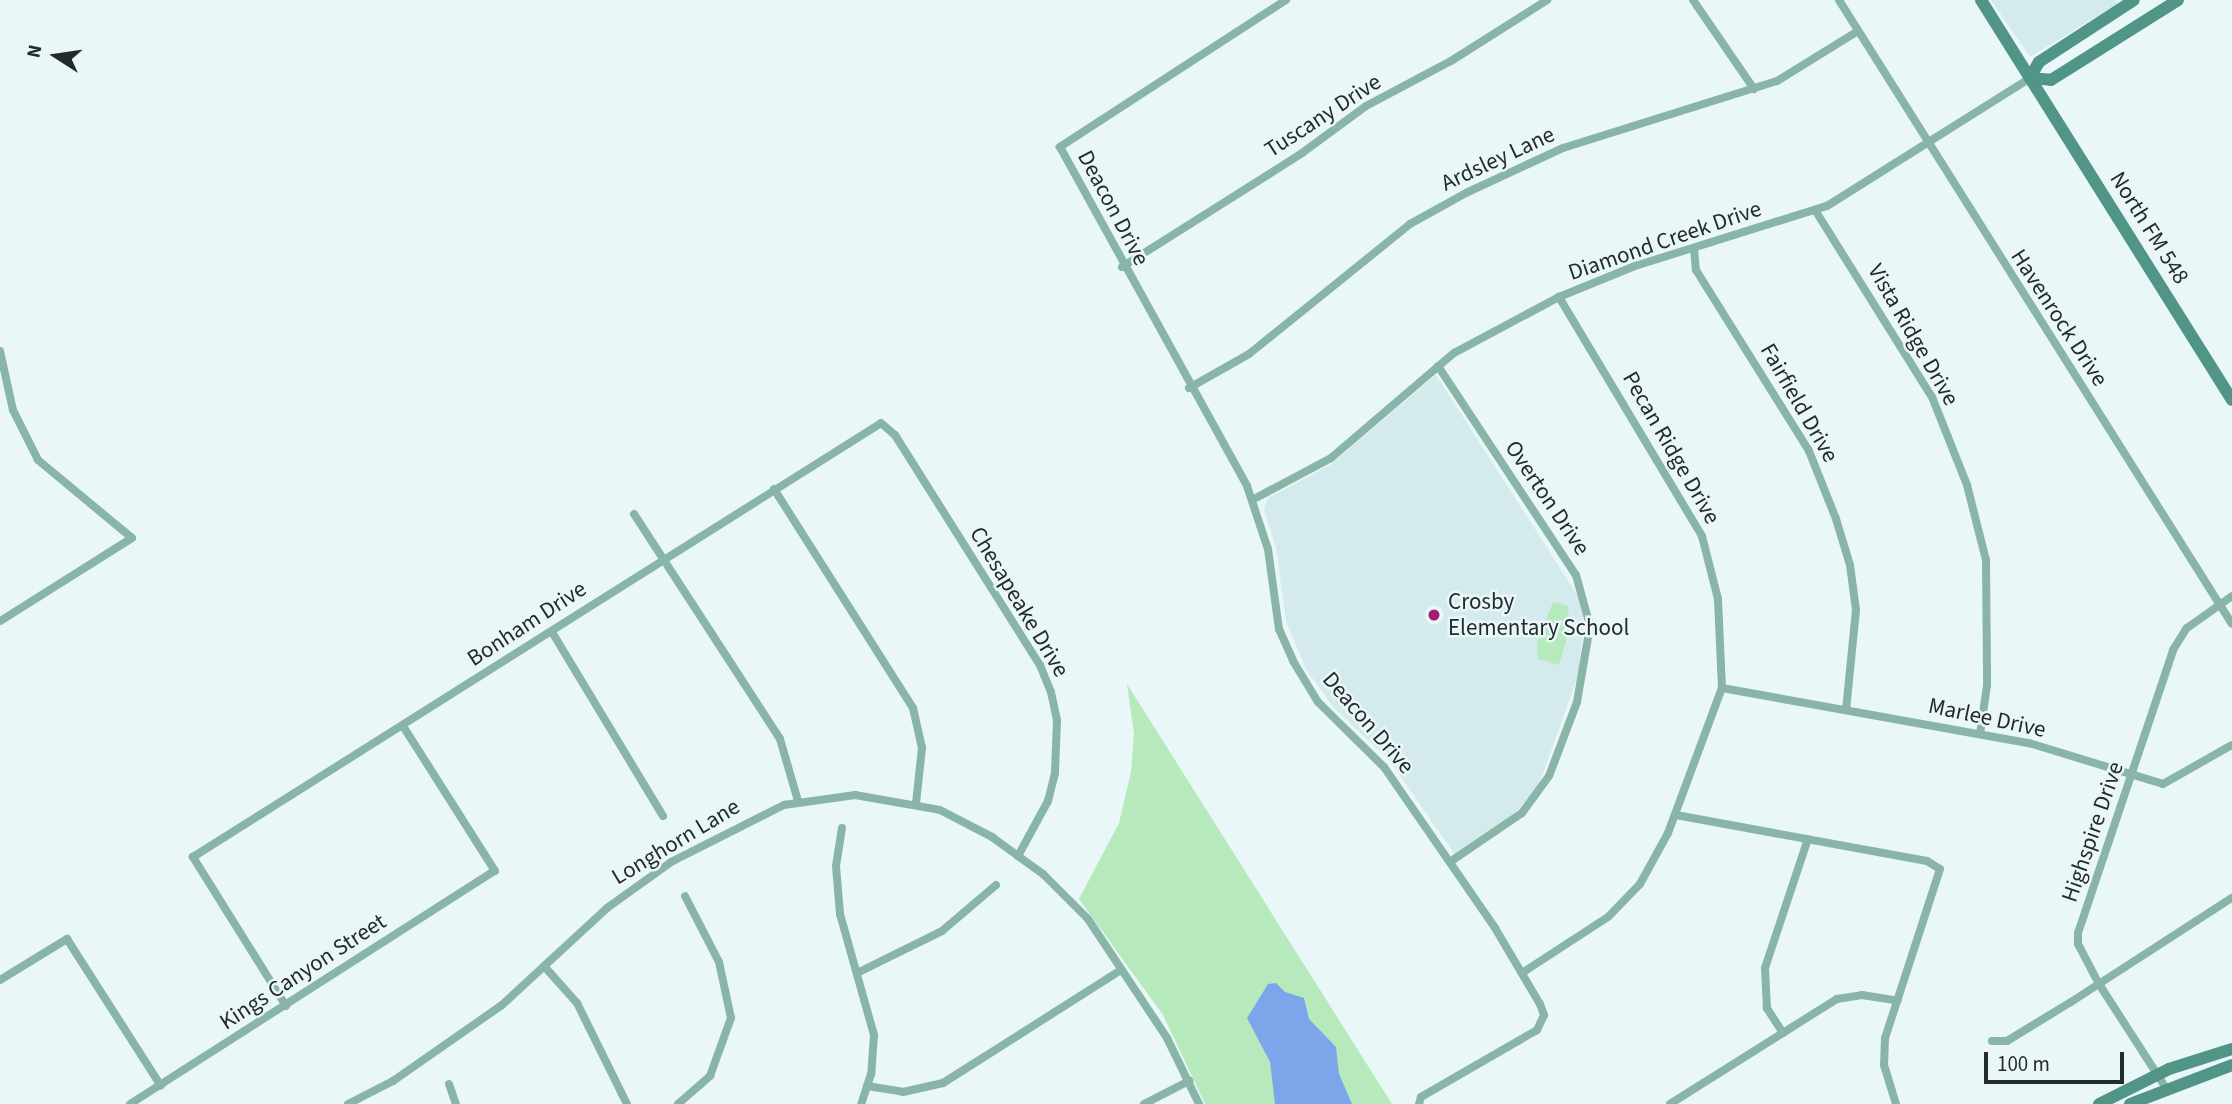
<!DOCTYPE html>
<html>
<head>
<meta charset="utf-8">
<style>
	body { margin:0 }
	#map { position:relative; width:2232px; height:1104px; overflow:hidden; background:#eaf7f8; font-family:"Source Sans 3",sans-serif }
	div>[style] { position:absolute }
	.built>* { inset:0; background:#d4eaec }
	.green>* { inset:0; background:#b6eabc }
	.water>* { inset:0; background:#7da5ea }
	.street>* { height:8px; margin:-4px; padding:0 4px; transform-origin:4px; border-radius:4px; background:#89b5a9 }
	.secondary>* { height:12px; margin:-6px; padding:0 6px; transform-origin:6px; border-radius:6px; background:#509585 }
	.dots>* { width:19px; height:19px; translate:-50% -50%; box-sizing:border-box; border:4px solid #eaf7f8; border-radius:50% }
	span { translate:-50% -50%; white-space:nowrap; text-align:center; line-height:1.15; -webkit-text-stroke:5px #eaf7f8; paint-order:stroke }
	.street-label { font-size:23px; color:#252a2b }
	.poi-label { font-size:23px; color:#252a2b }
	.left { translate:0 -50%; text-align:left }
	.north { position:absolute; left:21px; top:21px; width:70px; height:70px; -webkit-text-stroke:5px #eaf7f8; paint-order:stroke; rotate:282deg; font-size:19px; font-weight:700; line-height:28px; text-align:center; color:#252a2b }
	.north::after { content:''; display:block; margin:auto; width:24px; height:32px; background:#252a2b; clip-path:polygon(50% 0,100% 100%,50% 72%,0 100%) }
	.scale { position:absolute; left:1984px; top:1052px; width:140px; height:32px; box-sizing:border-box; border:4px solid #252a2b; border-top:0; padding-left:9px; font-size:21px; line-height:24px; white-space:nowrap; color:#252a2b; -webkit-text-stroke:5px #eaf7f8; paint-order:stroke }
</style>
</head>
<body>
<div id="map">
	<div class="built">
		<div style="clip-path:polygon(1991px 0,2115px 0,2117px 4px,2030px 57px)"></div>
		<div style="clip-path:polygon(1436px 375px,1578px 596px,1584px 623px,1578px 676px,1538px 787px,1513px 815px,1455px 855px,1390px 761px,1333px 707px,1306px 669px,1286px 621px,1276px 548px,1264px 509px,1268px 498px,1330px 465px)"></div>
	</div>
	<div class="green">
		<div style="clip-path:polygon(1553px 602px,1568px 606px,1569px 630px,1559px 665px,1538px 659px,1537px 644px)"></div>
		<div style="clip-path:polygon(1127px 684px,1392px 1104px,1205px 1104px,1163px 1015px,1079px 899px,1119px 823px,1131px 772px,1134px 734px)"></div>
	</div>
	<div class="water">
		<div style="clip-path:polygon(1276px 983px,1285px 992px,1304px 998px,1309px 1019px,1336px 1047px,1339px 1074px,1352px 1104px,1275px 1104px,1270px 1062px,1247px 1018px,1268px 984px)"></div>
	</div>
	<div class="street">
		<div style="left:1286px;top:0;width:270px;rotate:147deg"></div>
		<div style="left:1060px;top:147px;width:387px;rotate:61.1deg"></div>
		<div style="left:1247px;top:486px;width:66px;rotate:71.6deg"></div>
		<div style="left:1268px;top:549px;width:81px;rotate:82.2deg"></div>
		<div style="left:1279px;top:629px;width:35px;rotate:66deg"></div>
		<div style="left:1293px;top:661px;width:48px;rotate:58.6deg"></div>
		<div style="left:1318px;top:702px;width:93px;rotate:44.6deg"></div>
		<div style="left:1384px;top:767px;width:196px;rotate:55.4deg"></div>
		<div style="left:1495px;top:928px;width:88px;rotate:59.4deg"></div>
		<div style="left:1540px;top:1004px;width:12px;rotate:70deg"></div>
		<div style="left:1544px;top:1015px;width:17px;rotate:115deg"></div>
		<div style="left:1537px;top:1030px;width:134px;rotate:150deg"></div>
		<div style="left:1421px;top:1097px;width:7px;rotate:106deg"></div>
		<div style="left:1693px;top:0;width:108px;rotate:55.6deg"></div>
		<div style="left:1839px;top:0;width:737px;rotate:57.8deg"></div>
		<div style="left:1815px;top:210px;width:221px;rotate:58deg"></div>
		<div style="left:1932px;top:397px;width:95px;rotate:68.3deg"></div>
		<div style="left:1967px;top:485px;width:77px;rotate:75.8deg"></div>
		<div style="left:1986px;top:560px;width:125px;rotate:89.5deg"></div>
		<div style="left:1987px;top:685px;width:49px;rotate:98.1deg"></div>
		<div style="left:1694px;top:249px;width:21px;rotate:85deg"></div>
		<div style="left:1696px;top:270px;width:213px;rotate:58deg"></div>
		<div style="left:1809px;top:451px;width:73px;rotate:68.3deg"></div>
		<div style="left:1836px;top:519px;width:48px;rotate:73.1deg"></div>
		<div style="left:1850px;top:565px;width:45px;rotate:82.4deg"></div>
		<div style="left:1856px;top:610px;width:100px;rotate:95.7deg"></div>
		<div style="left:1122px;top:267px;width:213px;rotate:-32.3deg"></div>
		<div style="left:1302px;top:153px;width:79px;rotate:-36.3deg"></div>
		<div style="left:1366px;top:106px;width:96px;rotate:-27.9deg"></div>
		<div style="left:1451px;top:61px;width:114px;rotate:-32.4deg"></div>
		<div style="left:0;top:351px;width:60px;rotate:77.6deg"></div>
		<div style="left:13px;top:410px;width:56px;rotate:63.4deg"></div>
		<div style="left:38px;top:460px;width:122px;rotate:39.7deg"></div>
		<div style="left:132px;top:538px;width:156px;rotate:147.8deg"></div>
		<div style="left:1438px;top:366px;width:250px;rotate:56.6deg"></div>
		<div style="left:1576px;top:575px;width:53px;rotate:74.6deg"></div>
		<div style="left:1590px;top:626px;width:77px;rotate:99.7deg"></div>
		<div style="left:1577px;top:702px;width:79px;rotate:110.7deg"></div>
		<div style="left:1549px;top:776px;width:46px;rotate:126.1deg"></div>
		<div style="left:1522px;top:813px;width:87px;rotate:145.8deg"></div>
		<div style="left:1189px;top:388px;width:69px;rotate:-29.5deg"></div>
		<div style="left:1249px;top:354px;width:207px;rotate:-38.9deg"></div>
		<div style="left:1410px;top:224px;width:66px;rotate:-28.9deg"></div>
		<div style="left:1468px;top:192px;width:105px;rotate:-24.9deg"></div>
		<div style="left:1563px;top:148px;width:224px;rotate:-17.4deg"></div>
		<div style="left:1777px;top:81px;width:95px;rotate:-31.7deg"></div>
		<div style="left:774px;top:489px;width:259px;rotate:57.6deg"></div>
		<div style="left:913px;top:708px;width:41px;rotate:77.3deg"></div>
		<div style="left:922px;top:748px;width:55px;rotate:96.2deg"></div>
		<div style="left:1252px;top:500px;width:89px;rotate:-28deg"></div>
		<div style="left:1331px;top:458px;width:162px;rotate:-40.5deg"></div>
		<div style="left:1454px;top:353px;width:119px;rotate:-28.1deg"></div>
		<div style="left:1559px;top:297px;width:82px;rotate:-22.2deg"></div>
		<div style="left:1635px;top:266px;width:201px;rotate:-17.4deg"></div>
		<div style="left:1827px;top:206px;width:240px;rotate:-32.2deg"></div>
		<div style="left:634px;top:514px;width:268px;rotate:57deg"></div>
		<div style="left:780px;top:739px;width:65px;rotate:73.8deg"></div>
		<div style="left:552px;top:632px;width:215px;rotate:58.9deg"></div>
		<div style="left:1722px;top:688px;width:312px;rotate:10.2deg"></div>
		<div style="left:2029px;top:743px;width:140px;rotate:17deg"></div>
		<div style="left:2163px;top:784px;width:79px;rotate:-29.5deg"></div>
		<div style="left:1676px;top:815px;width:255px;rotate:10.4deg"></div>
		<div style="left:1927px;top:861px;width:15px;rotate:32deg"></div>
		<div style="left:1940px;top:869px;width:178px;rotate:108deg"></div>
		<div style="left:1885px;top:1038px;width:27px;rotate:92deg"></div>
		<div style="left:1884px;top:1065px;width:41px;rotate:72.9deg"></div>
		<div style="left:842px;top:828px;width:38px;rotate:99deg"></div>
		<div style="left:836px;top:866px;width:48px;rotate:85.2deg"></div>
		<div style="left:840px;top:914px;width:126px;rotate:74.3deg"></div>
		<div style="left:874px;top:1035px;width:39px;rotate:94deg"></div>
		<div style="left:871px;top:1074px;width:32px;rotate:108deg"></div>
		<div style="left:544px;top:966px;width:50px;rotate:48.3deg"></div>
		<div style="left:577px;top:1003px;width:113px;rotate:63.7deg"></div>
		<div style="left:859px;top:972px;width:93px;rotate:-26.3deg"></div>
		<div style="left:942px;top:931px;width:71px;rotate:-40.4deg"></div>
		<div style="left:1522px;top:973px;width:103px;rotate:-33.1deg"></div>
		<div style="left:1608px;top:917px;width:46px;rotate:-45.9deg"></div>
		<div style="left:1640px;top:884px;width:58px;rotate:-61.2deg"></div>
		<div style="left:1668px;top:833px;width:155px;rotate:-69.6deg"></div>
		<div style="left:1722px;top:688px;width:89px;rotate:-92.6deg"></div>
		<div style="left:1718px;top:599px;width:65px;rotate:-104.3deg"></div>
		<div style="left:1702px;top:536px;width:279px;rotate:-120.9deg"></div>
		<div style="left:0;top:980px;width:79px;rotate:-31.5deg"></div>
		<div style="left:67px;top:939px;width:174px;rotate:57.4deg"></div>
		<div style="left:286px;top:1006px;width:176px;rotate:-122deg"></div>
		<div style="left:193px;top:857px;width:813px;rotate:-32.24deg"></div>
		<div style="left:881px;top:423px;width:18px;rotate:41deg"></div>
		<div style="left:895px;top:435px;width:272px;rotate:57.8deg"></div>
		<div style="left:1040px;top:665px;width:29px;rotate:68deg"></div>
		<div style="left:1051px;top:692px;width:29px;rotate:78deg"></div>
		<div style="left:1057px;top:720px;width:53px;rotate:92.2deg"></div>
		<div style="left:1055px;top:773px;width:29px;rotate:104deg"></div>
		<div style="left:1048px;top:801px;width:63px;rotate:118.6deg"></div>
		<div style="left:1783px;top:1033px;width:30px;rotate:-123deg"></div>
		<div style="left:1767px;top:1008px;width:40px;rotate:-92.9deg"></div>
		<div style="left:1765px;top:968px;width:136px;rotate:-71.6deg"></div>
		<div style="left:1992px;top:1041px;width:15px"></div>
		<div style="left:2007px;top:1041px;width:75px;rotate:-31.4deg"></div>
		<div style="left:2071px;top:1002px;width:192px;rotate:-32.9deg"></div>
		<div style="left:449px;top:1084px;width:21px;rotate:71deg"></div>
		<div style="left:867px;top:1086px;width:36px;rotate:9deg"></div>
		<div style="left:903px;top:1092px;width:41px;rotate:-12.7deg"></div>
		<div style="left:943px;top:1083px;width:211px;rotate:-32.4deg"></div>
		<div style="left:2166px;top:1088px;width:124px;rotate:-122.8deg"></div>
		<div style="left:2099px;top:984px;width:45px;rotate:-117.7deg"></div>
		<div style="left:2078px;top:944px;width:11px;rotate:-90deg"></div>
		<div style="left:2078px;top:933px;width:299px;rotate:-71.4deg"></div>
		<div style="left:2173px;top:650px;width:26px;rotate:-58deg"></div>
		<div style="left:2187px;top:628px;width:55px;rotate:-35.4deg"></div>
		<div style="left:130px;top:1104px;width:433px;rotate:-32.6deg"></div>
		<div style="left:495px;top:871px;width:172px;rotate:-122.4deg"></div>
		<div style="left:348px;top:1104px;width:51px;rotate:-27.1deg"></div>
		<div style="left:393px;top:1081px;width:133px;rotate:-34.9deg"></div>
		<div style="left:502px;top:1005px;width:143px;rotate:-42.7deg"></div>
		<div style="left:607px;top:908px;width:79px;rotate:-35.7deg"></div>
		<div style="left:671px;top:862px;width:127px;rotate:-26.8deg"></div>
		<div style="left:784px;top:805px;width:72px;rotate:-8deg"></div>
		<div style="left:855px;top:795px;width:86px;rotate:10deg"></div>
		<div style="left:940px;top:810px;width:59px;rotate:27.4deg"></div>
		<div style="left:992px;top:837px;width:63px;rotate:36deg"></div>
		<div style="left:1043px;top:874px;width:64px;rotate:45deg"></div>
		<div style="left:1088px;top:919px;width:143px;rotate:56.4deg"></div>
		<div style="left:1167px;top:1038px;width:73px;rotate:64.1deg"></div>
		<div style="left:678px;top:1104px;width:43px;rotate:-41.2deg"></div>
		<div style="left:710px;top:1076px;width:62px;rotate:-70.1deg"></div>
		<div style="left:731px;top:1018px;width:57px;rotate:-102.1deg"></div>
		<div style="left:719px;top:962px;width:74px;rotate:-117.3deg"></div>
		<div style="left:1144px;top:1104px;width:51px;rotate:-27.1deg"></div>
		<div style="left:1670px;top:1104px;width:197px;rotate:-32.2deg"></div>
		<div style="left:1837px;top:999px;width:25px;rotate:-9deg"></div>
		<div style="left:1862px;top:995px;width:36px;rotate:9deg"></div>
	</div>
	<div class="secondary">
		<div style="left:1981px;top:0;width:472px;rotate:57.9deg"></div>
		<div style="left:2030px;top:78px;width:21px;rotate:5deg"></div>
		<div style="left:2051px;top:80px;width:150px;rotate:-32.2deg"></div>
		<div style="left:2030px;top:78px;width:18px;rotate:-61deg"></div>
		<div style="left:2039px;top:62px;width:113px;rotate:-33.1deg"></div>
		<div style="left:2099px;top:1104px;width:78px;rotate:-26.6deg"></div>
		<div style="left:2169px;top:1069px;width:66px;rotate:-17.6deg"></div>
		<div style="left:2130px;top:1104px;width:109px;rotate:-20.9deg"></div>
	</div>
	<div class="dots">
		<div style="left:1434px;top:615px;background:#9e1e72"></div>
	</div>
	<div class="street-label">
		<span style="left:1323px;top:116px;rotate:-33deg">Tuscany Drive</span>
		<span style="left:1498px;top:159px;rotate:-25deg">Ardsley Lane</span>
		<span style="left:1113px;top:208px;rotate:62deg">Deacon Drive</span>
		<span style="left:2149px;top:228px;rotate:58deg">North FM 548</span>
		<span style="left:1665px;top:241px;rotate:-19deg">Diamond Creek Drive</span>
		<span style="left:2059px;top:318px;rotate:57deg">Havenrock Drive</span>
		<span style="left:1913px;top:335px;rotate:60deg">Vista Ridge Drive</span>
		<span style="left:1799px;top:403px;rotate:60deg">Fairfield Drive</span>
		<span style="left:1671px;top:448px;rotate:60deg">Pecan Ridge Drive</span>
		<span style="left:1547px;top:498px;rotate:56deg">Overton Drive</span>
		<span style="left:1019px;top:602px;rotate:59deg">Chesapeake Drive</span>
		<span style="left:527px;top:624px;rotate:-33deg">Bonham Drive</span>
		<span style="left:1987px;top:718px;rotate:12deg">Marlee Drive</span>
		<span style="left:1368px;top:723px;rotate:49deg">Deacon Drive</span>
		<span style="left:2093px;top:832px;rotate:-71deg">Highspire Drive</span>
		<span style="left:676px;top:842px;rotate:-31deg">Longhorn Lane</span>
		<span style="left:303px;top:972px;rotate:-33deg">Kings Canyon Street</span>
	</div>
	<div class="poi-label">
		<span class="left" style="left:1448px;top:615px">Crosby<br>Elementary School</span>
	</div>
	<div class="north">N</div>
	<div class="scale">100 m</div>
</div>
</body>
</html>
